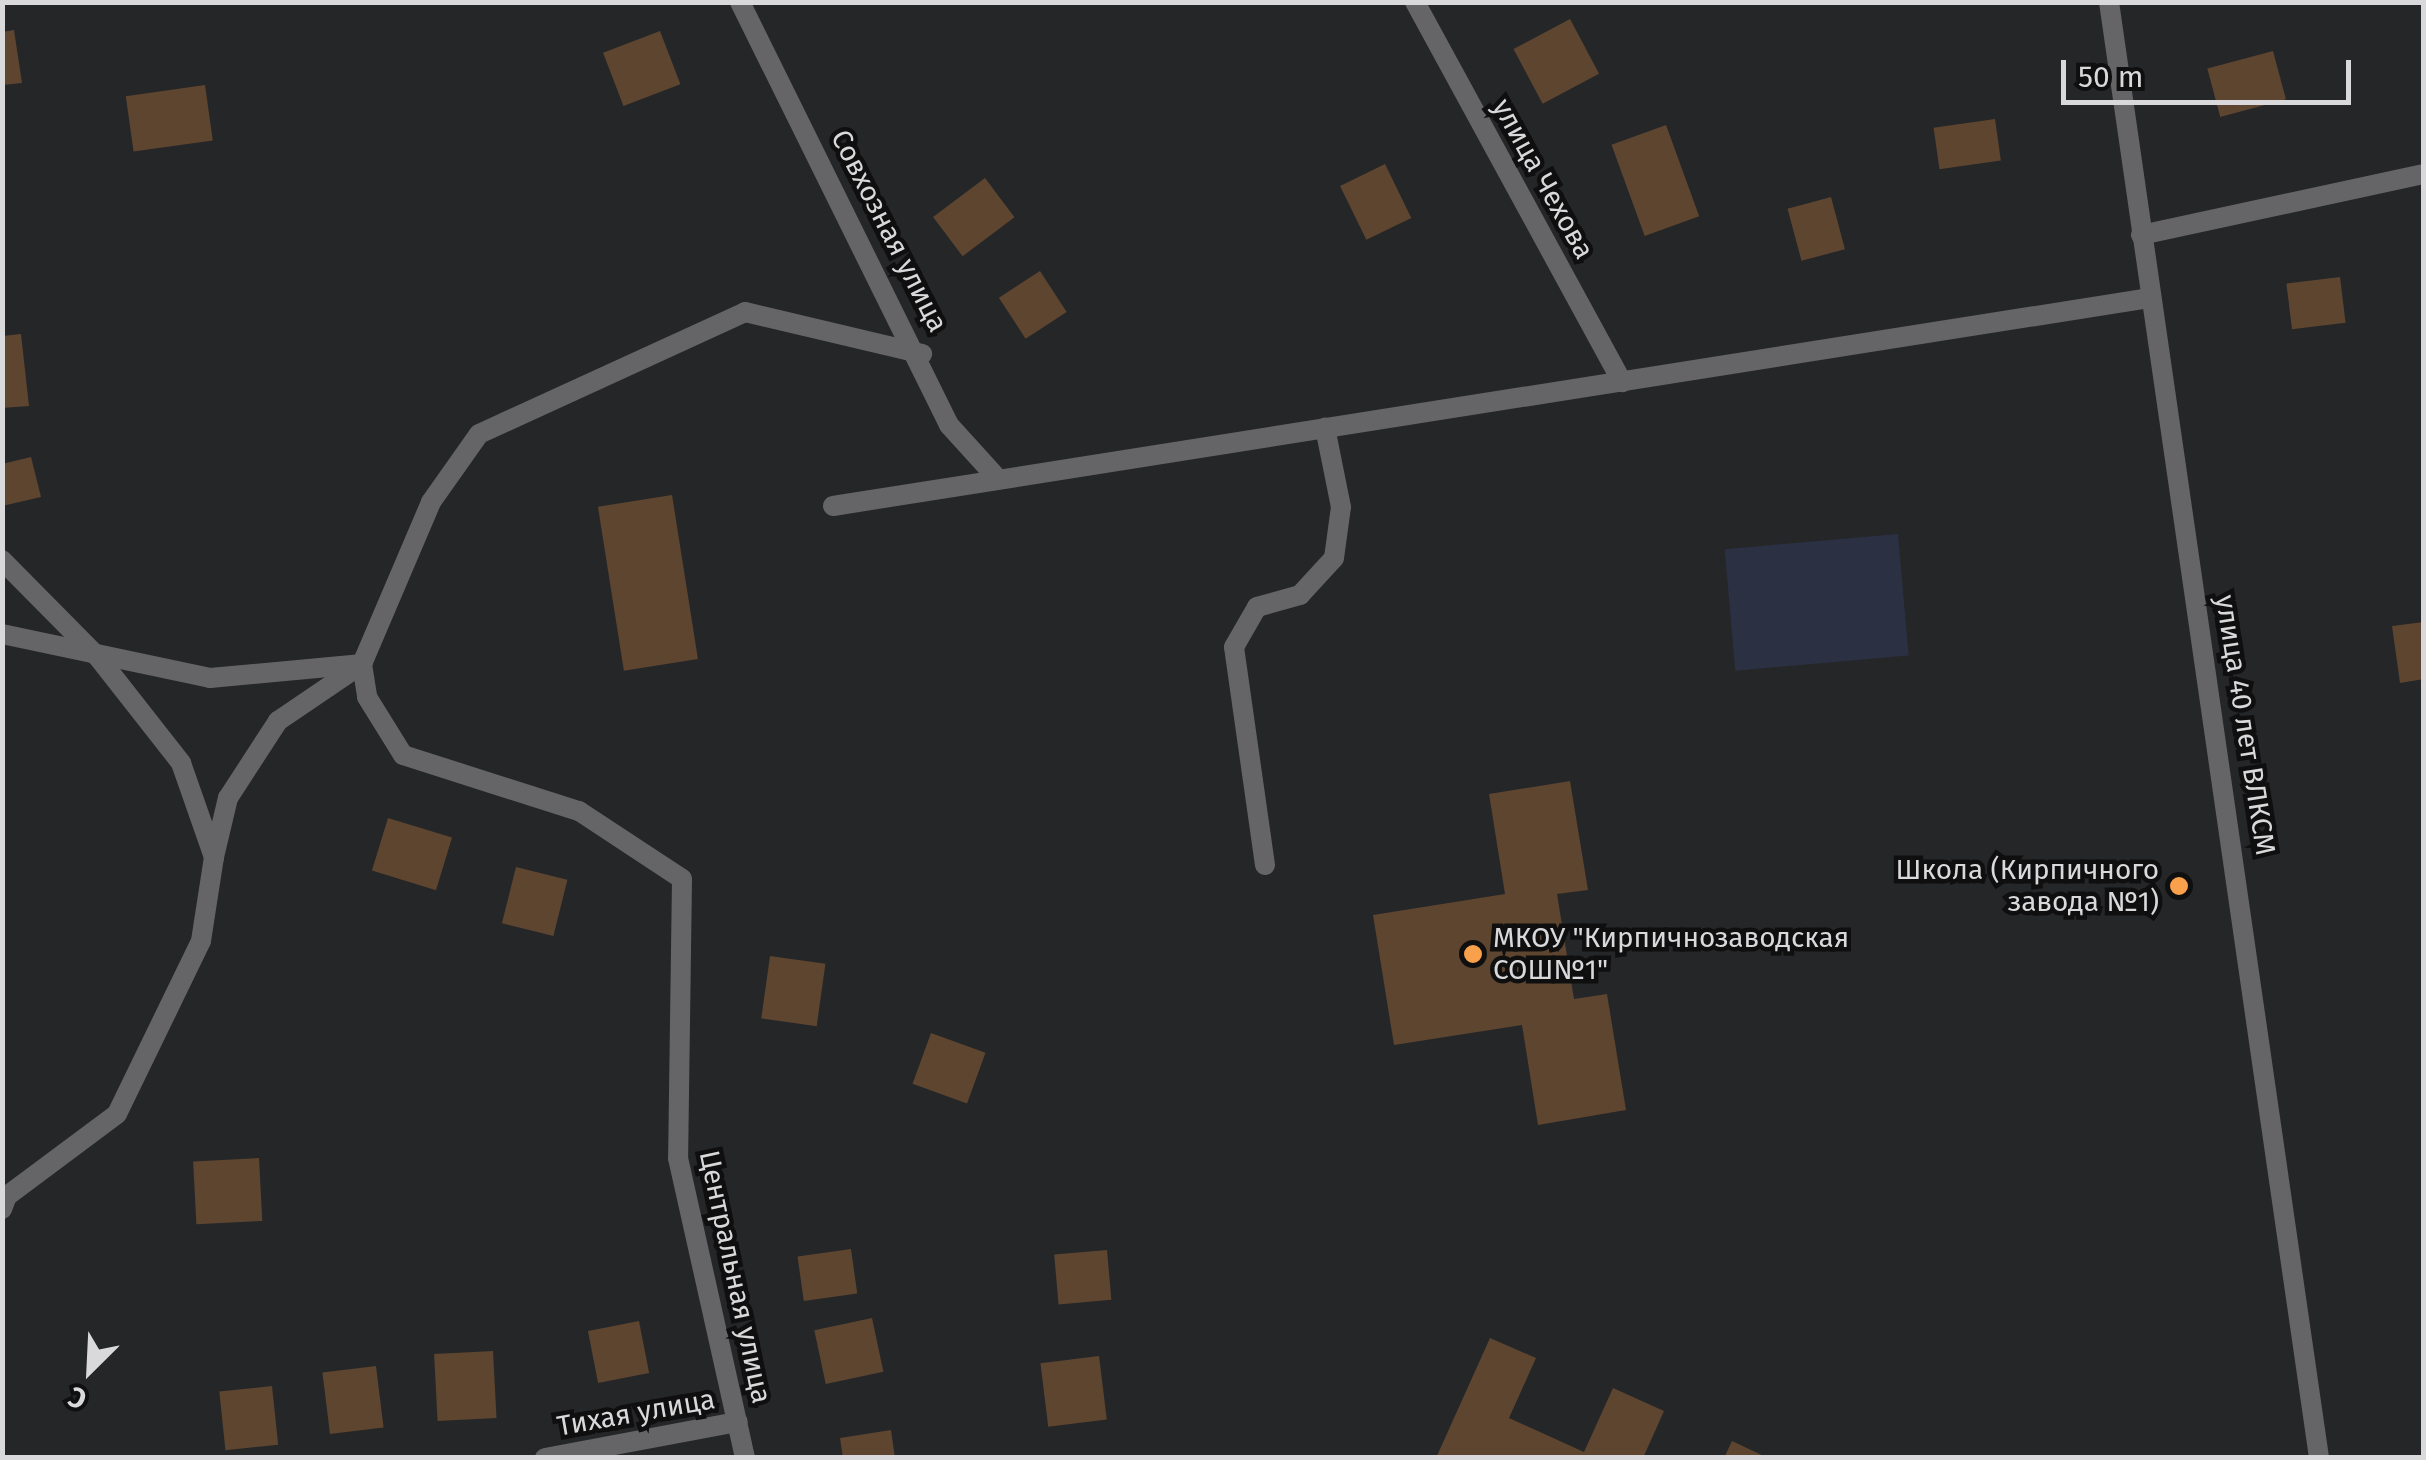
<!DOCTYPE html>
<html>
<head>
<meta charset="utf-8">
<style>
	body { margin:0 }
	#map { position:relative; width:2426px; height:1460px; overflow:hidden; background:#252628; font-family:"Fira Sans",sans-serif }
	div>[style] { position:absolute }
	.green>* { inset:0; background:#2b3043; transform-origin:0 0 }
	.building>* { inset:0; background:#5d4530; transform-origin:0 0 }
	.service>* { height:20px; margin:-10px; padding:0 10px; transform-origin:10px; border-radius:10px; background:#656567 }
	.minor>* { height:20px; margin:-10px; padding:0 10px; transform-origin:10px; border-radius:10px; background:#656567 }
	.tertiary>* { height:20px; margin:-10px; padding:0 10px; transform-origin:10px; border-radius:10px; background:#656567 }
	.dots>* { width:28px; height:28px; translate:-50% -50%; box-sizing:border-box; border:5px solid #0f0f10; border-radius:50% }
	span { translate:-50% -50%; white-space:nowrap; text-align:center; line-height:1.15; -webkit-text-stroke:9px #0f0f10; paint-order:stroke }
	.street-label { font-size:28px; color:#d9d9db }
	.poi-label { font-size:28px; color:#d9d9db }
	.right { translate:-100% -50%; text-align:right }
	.left { translate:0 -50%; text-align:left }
	.frame { position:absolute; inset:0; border:5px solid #d9d9db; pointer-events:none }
	.north { position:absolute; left:40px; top:1320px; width:100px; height:100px; -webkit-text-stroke:8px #0f0f10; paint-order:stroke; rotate:204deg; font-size:28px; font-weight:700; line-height:40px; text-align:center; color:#d9d9db }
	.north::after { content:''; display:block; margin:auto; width:35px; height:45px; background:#d9d9db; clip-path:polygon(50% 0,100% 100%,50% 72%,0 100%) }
	.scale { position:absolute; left:2061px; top:60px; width:290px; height:45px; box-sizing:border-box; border:5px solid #d9d9db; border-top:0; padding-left:12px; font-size:30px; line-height:35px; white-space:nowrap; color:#d9d9db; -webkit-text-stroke:8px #0f0f10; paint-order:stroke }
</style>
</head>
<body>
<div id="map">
	<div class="green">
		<div style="left:1898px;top:534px;width:122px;height:174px;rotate:85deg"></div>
	</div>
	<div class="building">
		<div style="left:1570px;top:19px;width:62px;height:64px;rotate:62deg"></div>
		<div style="clip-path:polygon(14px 30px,22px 83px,2px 85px,2px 32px)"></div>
		<div style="left:660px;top:31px;width:57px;height:61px;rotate:69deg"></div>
		<div style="left:2273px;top:51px;width:50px;height:68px;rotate:75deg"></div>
		<div style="left:205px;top:85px;width:56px;height:80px;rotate:82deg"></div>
		<div style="left:1995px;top:119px;width:42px;height:62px;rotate:82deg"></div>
		<div style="left:1666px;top:125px;width:97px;height:58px;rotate:70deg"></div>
		<div style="left:1385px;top:164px;width:60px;height:50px;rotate:64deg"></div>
		<div style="left:985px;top:178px;width:49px;height:65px;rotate:53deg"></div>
		<div style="left:1831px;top:197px;width:54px;height:45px;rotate:75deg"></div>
		<div style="left:1040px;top:271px;width:49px;height:49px;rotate:57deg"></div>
		<div style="left:2340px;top:277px;width:46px;height:54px;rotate:83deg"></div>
		<div style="clip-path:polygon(21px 334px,29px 406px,2px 408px,2px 336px)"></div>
		<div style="clip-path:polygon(31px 457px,41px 497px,2px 506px,2px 464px)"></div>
		<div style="left:672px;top:495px;width:166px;height:75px;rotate:81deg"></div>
		<div style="clip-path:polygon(2424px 622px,2424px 679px,2400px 683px,2392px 626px)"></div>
		<div style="clip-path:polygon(1570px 781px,1588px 890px,1557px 894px,1574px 999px,1607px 994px,1626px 1110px,1538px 1125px,1522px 1025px,1394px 1045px,1373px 915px,1505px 894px,1489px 794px)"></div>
		<div style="left:388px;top:818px;width:67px;height:55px;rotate:17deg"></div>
		<div style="left:516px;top:867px;width:53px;height:58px;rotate:14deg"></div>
		<div style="left:770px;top:956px;width:56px;height:63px;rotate:8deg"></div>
		<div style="left:931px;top:1033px;width:58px;height:54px;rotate:20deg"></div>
		<div style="left:259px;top:1158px;width:63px;height:66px;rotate:87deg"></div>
		<div style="left:851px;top:1249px;width:45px;height:54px;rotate:82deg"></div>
		<div style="left:1107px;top:1250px;width:50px;height:53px;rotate:85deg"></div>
		<div style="left:872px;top:1318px;width:55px;height:59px;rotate:78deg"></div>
		<div style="left:639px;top:1321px;width:53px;height:52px;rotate:79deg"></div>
		<div style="clip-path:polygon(1490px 1338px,1536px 1358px,1509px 1418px,1584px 1452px,1613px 1388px,1664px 1411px,1643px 1458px,1436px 1458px)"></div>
		<div style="left:493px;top:1351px;width:67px;height:59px;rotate:87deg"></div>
		<div style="left:1099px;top:1356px;width:64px;height:59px;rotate:83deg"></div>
		<div style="left:376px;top:1366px;width:62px;height:54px;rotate:83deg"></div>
		<div style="left:272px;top:1386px;width:59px;height:53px;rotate:84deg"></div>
		<div style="clip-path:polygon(891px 1430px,895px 1458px,843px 1458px,840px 1438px)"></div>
		<div style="clip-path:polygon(1732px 1441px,1768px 1458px,1724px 1458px)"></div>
	</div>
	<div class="service">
		<div style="left:1265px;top:865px;width:220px;rotate:-98.1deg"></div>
		<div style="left:1234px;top:647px;width:46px;rotate:-60.1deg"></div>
		<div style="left:1257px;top:607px;width:45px;rotate:-15.6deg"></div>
		<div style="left:1300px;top:595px;width:50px;rotate:-47.4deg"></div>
		<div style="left:1334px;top:558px;width:51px;rotate:-82.2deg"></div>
		<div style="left:1341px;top:507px;width:81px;rotate:-101.4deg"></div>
	</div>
	<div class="minor">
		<div style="left:740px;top:2px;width:472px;rotate:63.7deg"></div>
		<div style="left:949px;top:425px;width:72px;rotate:47.8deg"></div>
		<div style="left:1415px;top:2px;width:433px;rotate:61.4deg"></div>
		<div style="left:2141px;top:235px;width:289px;rotate:-12.2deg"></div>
		<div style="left:833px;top:506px;width:1332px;rotate:-8.98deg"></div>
		<div style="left:2px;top:560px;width:136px;rotate:45.3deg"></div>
		<div style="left:98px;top:657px;width:135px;rotate:51.9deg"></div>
		<div style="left:181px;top:763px;width:100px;rotate:70.7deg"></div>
		<div style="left:214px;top:857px;width:85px;rotate:98.8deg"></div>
		<div style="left:201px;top:941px;width:192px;rotate:115.9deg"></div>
		<div style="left:117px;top:1114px;width:137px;rotate:143.3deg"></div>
		<div style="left:7px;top:1196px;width:14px;rotate:111deg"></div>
		<div style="left:2px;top:634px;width:213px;rotate:11.9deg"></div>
		<div style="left:210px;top:678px;width:153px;rotate:-5.3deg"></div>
		<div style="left:362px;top:664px;width:33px;rotate:81deg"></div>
		<div style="left:367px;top:697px;width:68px;rotate:58.2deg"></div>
		<div style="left:403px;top:755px;width:185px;rotate:17.7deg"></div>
		<div style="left:579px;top:811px;width:123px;rotate:33.4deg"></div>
		<div style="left:682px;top:879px;width:279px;rotate:90.8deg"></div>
		<div style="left:678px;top:1158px;width:307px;rotate:77.4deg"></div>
		<div style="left:214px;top:857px;width:61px;rotate:-76.7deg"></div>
		<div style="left:228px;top:798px;width:92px;rotate:-57deg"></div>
		<div style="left:278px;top:721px;width:102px;rotate:-34.2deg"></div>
		<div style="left:362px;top:664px;width:176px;rotate:-66.9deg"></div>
		<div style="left:431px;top:502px;width:83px;rotate:-54.8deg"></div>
		<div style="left:479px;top:434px;width:293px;rotate:-24.6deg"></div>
		<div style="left:745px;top:312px;width:182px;rotate:13.3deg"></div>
		<div style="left:545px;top:1458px;width:196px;rotate:-10.6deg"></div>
	</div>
	<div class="tertiary">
		<div style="left:2109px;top:2px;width:1471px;rotate:81.79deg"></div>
	</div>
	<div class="dots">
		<div style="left:2179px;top:886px;background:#f8a04b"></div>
		<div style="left:1473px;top:954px;background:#f8a04b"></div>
	</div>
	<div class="street-label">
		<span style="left:1543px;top:179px;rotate:61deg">улица Чехова</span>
		<span style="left:889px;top:231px;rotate:63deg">Совхозная улица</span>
		<span style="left:2245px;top:725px;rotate:81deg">улица 40 лет ВЛКСМ</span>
		<span style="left:735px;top:1277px;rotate:78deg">Центральная улица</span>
		<span style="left:636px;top:1413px;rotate:-10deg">Тихая улица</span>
	</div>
	<div class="poi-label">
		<span class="right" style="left:2159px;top:886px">Школа (Кирпичного<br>завода №1)</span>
		<span class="left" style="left:1493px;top:954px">МКОУ "Кирпичнозаводская<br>СОШ№1"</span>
	</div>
	<div class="frame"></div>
	<div class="north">С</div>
	<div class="scale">50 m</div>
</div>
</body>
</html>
